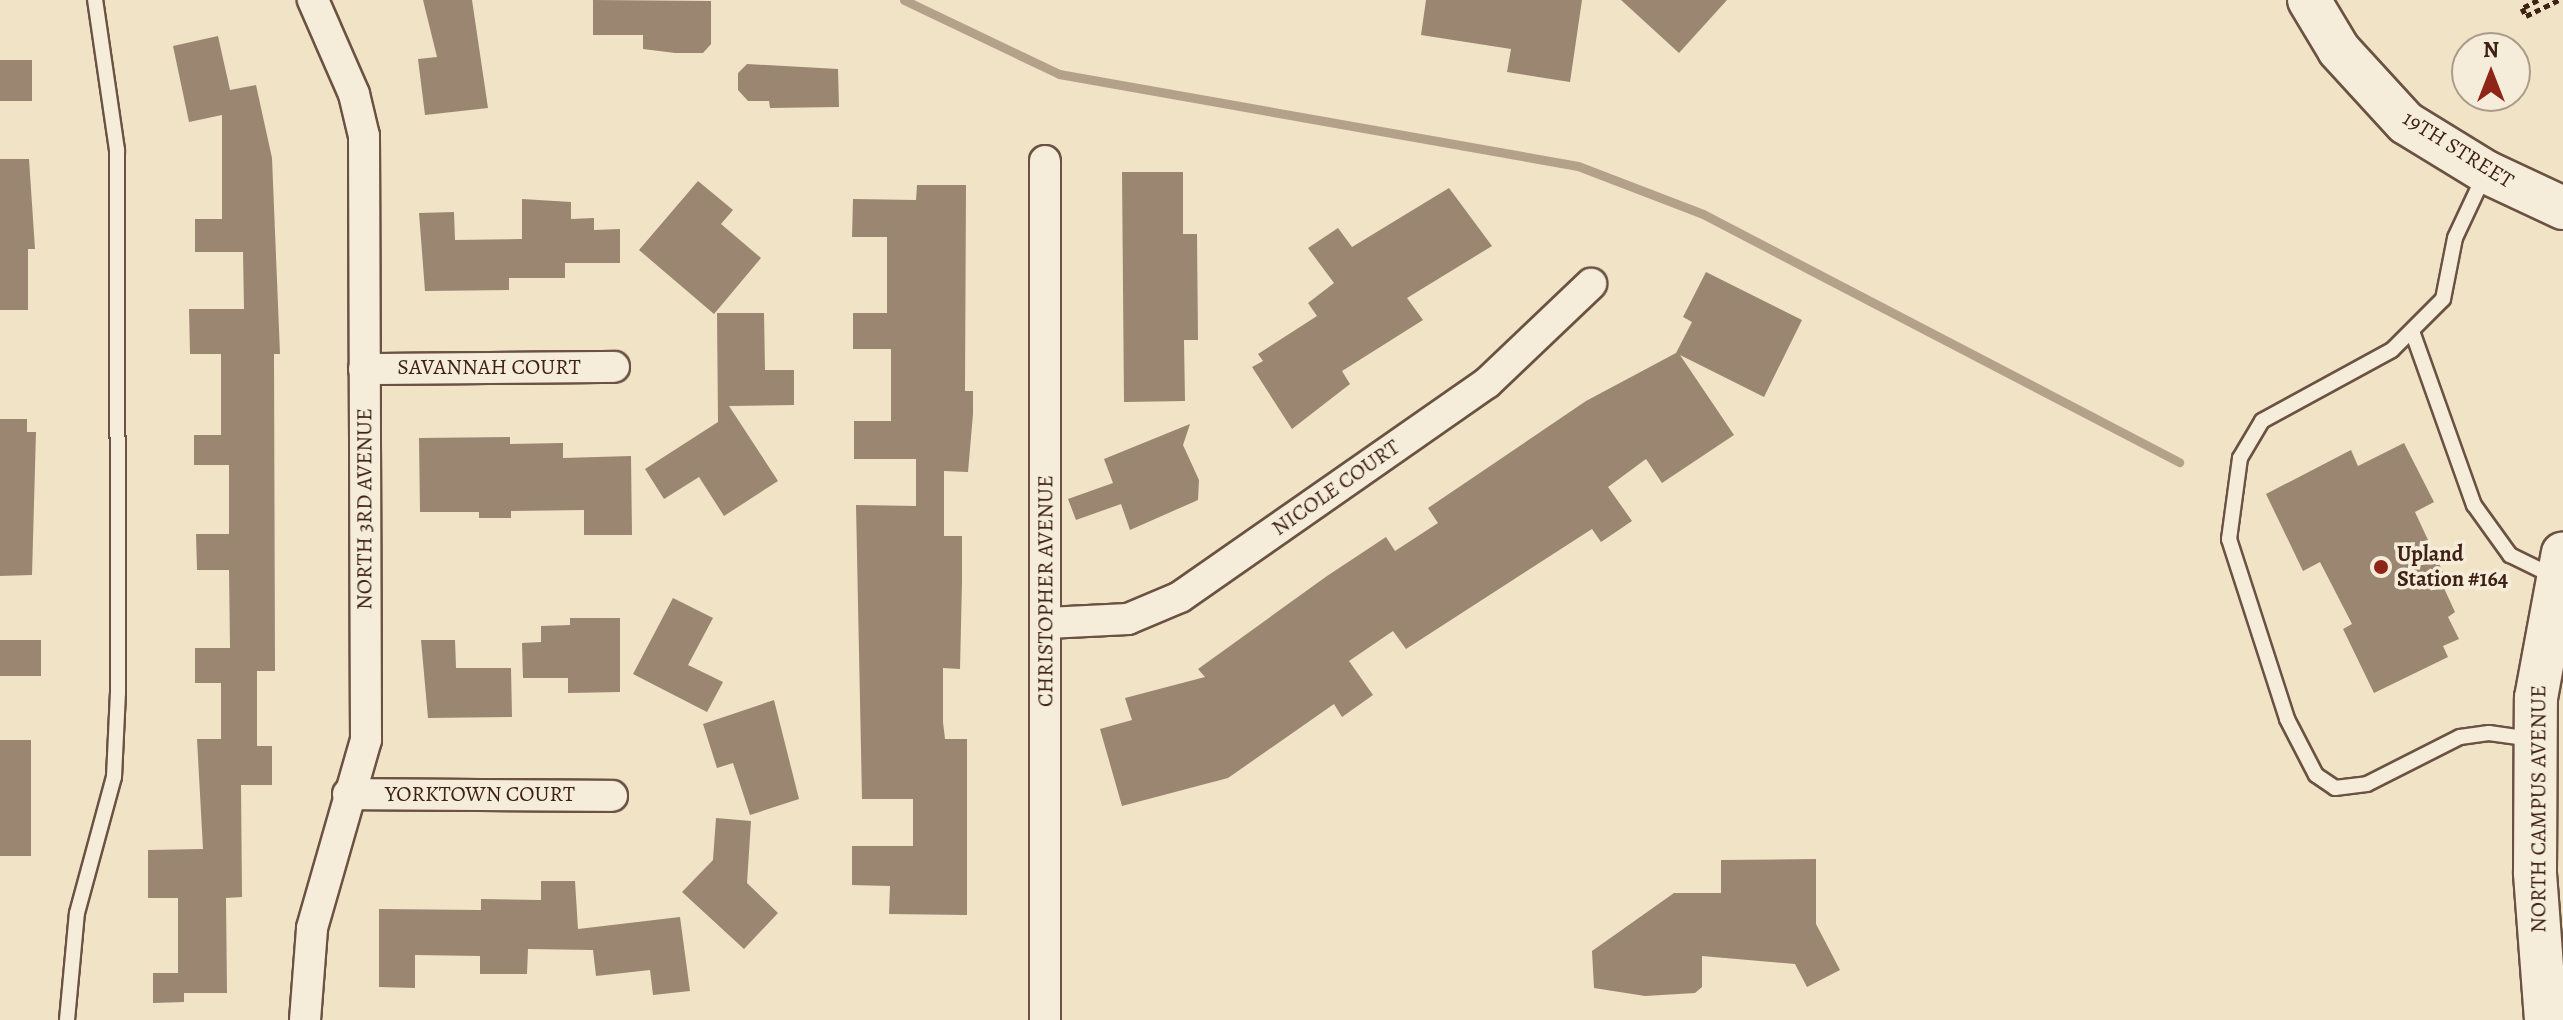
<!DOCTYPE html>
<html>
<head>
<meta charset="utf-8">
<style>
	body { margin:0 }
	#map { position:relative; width:2563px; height:1020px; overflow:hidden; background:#f0e3c6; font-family:Alegreya,serif }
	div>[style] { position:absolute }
	.stream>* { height:9px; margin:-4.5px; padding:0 4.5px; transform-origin:4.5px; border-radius:4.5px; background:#b4a18a }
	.building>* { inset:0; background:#9b8672; transform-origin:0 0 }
	.path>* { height:5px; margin-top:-2.5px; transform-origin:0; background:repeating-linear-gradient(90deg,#3f2116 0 6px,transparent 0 10px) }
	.roads { filter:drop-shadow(2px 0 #6b5242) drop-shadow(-2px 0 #6b5242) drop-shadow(0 2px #6b5242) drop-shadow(0 -2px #6b5242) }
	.lane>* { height:14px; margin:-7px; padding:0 7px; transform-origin:7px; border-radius:7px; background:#f5edda }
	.street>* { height:30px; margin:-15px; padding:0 15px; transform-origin:15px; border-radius:15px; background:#f5edda }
	.secondary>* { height:42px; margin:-21px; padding:0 21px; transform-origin:21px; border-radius:21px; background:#f5edda }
	.dots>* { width:22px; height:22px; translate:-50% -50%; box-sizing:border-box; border:4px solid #f5edda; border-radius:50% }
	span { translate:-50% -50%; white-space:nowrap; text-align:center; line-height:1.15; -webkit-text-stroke:7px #f5edda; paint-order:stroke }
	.street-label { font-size:22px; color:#3f2116 }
	.poi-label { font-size:22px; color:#3f2116; font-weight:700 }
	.left { translate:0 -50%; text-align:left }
	.north { position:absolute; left:2451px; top:32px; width:80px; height:80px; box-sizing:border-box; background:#f5edda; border:2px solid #ac9b8c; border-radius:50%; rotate:0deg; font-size:22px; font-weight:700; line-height:32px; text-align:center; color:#3f2116 }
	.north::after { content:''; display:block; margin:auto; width:28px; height:36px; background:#8f2418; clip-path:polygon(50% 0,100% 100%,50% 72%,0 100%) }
</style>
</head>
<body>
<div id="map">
	<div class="stream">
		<div style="left:904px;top:0;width:172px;rotate:25.5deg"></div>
		<div style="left:1059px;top:74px;width:527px;rotate:10.05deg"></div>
		<div style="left:1578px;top:166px;width:134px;rotate:21deg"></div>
		<div style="left:1703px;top:214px;width:537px;rotate:27.52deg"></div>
	</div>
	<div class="building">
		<div style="clip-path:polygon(423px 0,472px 0,488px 108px,425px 115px,418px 59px,437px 57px)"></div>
		<div style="clip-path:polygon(593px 0,711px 1px,711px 44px,703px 53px,675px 53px,643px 49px,643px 35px,593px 35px)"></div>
		<div style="clip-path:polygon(1426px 0,1582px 0,1570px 82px,1507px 72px,1511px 49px,1421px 35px)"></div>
		<div style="clip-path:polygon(1621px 0,1727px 0,1679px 53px)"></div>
		<div style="clip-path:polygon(218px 36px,230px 90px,256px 85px,272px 158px,280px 354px,274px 354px,275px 671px,257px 671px,257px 746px,272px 746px,272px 785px,241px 785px,242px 897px,226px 898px,227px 993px,184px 993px,184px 1002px,153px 1003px,153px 973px,178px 973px,178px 898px,148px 898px,148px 850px,203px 849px,197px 739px,221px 739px,221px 683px,195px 683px,195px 648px,230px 648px,229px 570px,197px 570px,196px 534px,229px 534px,229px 465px,194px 465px,194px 435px,221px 435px,221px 354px,190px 354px,189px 309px,244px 309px,243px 252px,195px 252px,195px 219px,222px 219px,222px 115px,189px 122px,173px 46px)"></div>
		<div style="left:0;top:60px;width:32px;height:41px"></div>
		<div style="clip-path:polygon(747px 64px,838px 69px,839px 107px,770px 108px,769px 101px,748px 101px,738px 90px,738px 73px)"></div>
		<div style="clip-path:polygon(0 159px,29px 159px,35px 249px,28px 249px,28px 310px,0 310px)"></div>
		<div style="clip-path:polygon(1122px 172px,1183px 172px,1183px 234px,1197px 234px,1198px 340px,1184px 340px,1185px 401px,1124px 402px)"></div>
		<div style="clip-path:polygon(698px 181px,733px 210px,721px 224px,761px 258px,714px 314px,639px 250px)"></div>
		<div style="clip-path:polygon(917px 185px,966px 185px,965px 391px,973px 391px,973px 414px,968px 472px,944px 471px,944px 536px,962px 536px,962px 582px,960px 669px,943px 668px,943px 722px,945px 739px,967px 739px,967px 915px,889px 914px,890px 886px,852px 885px,852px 846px,913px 846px,913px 799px,862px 799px,856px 505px,916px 506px,916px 459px,854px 459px,854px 421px,891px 421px,891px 349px,853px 349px,853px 313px,887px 313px,887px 237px,852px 237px,853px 199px,916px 200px)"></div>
		<div style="clip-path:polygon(1449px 188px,1492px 246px,1407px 298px,1423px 320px,1342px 371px,1350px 384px,1292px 429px,1252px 367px,1263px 361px,1258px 354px,1317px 316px,1308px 303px,1334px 283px,1308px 248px,1338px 228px,1352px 247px)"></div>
		<div style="clip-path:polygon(522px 199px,571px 202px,571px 219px,594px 218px,594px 230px,620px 229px,620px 263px,565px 263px,565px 278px,509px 278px,509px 290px,425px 291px,419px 213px,454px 212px,455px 240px,522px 239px)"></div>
		<div style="clip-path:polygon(1706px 272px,1802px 320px,1764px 397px,1680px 355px,1734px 435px,1662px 483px,1646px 459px,1608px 487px,1632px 521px,1601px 542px,1592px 529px,1406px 649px,1393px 631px,1349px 661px,1373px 695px,1342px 717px,1334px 704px,1228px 778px,1122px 806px,1100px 729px,1132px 720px,1125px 698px,1205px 677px,1198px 669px,1327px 576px,1386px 537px,1395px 551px,1438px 523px,1428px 508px,1586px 401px,1676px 353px,1692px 322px,1683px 317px)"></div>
		<div style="clip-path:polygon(717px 313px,764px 313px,765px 370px,794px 370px,794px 405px,729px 406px,778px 481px,724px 516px,699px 477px,664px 499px,645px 469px,718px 422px)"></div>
		<div style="clip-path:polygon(0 419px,27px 419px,27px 432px,36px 432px,32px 575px,0 576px)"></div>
		<div style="clip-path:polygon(1190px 424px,1183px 445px,1199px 480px,1198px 500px,1130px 530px,1121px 504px,1076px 520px,1068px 499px,1113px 483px,1104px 459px)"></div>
		<div style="clip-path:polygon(510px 437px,510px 444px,563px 443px,563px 458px,631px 456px,632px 535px,584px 535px,584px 510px,511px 511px,511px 518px,479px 518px,479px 512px,420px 512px,419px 438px)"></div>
		<div style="clip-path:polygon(2404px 443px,2434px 502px,2415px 512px,2448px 583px,2443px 586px,2455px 612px,2448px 617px,2459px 639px,2443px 646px,2448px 657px,2374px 693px,2343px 629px,2352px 624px,2320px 562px,2303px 571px,2266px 494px,2351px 450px,2358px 466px)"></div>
		<div style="clip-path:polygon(673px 598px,713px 618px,688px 665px,723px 682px,707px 712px,633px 674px)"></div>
		<div style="clip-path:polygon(570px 618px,620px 618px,620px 692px,568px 693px,568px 678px,523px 678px,522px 643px,541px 642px,541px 626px,570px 625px)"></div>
		<div style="left:0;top:640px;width:41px;height:36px"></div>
		<div style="clip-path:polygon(421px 640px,455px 640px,456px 668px,511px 668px,512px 717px,428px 718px)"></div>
		<div style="clip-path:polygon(774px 700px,799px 799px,750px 815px,733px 763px,717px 768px,703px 724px)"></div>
		<div style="left:31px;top:740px;width:116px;height:31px;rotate:90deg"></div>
		<div style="clip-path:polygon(716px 818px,751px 821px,747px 883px,778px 913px,744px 949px,682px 892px,713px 860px)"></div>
		<div style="clip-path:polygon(1816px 859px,1816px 924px,1840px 970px,1807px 987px,1795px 964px,1702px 956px,1702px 987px,1695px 993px,1645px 996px,1594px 988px,1592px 951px,1674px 893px,1721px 893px,1721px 860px)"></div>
		<div style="clip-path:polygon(541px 881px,575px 881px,578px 929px,680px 917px,690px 991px,653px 995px,650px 970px,596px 976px,593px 950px,528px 949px,527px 974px,480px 974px,480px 956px,415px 955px,415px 988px,379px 987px,379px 909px,481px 910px,481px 899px,541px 900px)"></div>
	</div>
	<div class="path">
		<div style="left:2538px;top:0;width:18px;rotate:153deg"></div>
		<div style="left:2522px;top:8px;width:9px;rotate:63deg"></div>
		<div style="left:2526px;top:16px;width:37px;rotate:-26deg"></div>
	</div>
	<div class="roads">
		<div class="lane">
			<div style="left:2484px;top:176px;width:68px;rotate:115.1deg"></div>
			<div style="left:2455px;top:238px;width:62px;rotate:101.1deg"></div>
			<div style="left:2443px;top:299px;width:72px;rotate:135deg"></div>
			<div style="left:2392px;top:350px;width:148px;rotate:151.4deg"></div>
			<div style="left:2262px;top:421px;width:43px;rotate:120.7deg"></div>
			<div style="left:2240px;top:458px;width:82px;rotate:97.7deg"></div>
			<div style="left:2229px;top:539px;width:189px;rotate:72.1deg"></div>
			<div style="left:2287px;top:719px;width:63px;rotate:62.6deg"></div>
			<div style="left:2316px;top:775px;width:23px;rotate:34deg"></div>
			<div style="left:2335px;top:788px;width:32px;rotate:-7deg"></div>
			<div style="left:2367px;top:784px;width:104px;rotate:-26.8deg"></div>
			<div style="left:2460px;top:737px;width:29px;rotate:-8deg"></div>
			<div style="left:2489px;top:733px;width:42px;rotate:8.1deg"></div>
			<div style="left:2412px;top:331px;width:185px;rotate:70.4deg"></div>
			<div style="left:2474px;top:505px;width:62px;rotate:54.2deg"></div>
			<div style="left:2510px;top:555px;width:50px;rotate:26.1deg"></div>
			<div style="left:67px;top:1020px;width:107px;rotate:-84.7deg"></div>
			<div style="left:77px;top:913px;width:141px;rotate:-74.8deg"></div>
			<div style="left:114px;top:777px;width:84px;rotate:-87.3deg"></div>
			<div style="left:118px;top:693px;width:543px;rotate:-90.11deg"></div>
			<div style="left:117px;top:150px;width:152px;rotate:-98.3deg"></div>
		</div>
		<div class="street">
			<div style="left:364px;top:369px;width:250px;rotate:-0.5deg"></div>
			<div style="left:1047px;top:623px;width:81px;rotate:-2.8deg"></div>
			<div style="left:1128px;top:619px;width:56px;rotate:-22.9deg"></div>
			<div style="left:1180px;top:597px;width:374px;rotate:-34.9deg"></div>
			<div style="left:1487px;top:383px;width:144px;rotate:-43.6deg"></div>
			<div style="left:348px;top:794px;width:264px;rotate:0.4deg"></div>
			<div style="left:305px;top:1020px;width:92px;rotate:-85.6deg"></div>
			<div style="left:312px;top:928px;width:196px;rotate:-74deg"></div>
			<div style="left:366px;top:740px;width:604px;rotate:-90.19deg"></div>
			<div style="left:364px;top:136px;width:43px;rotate:-103.4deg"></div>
			<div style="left:354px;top:94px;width:103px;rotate:-113.6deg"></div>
			<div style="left:1045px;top:1020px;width:859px;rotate:-90deg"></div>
		</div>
		<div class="secondary">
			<div style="left:2309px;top:0;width:58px;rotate:59deg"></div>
			<div style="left:2339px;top:50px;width:99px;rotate:47.5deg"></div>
			<div style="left:2406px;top:123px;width:94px;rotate:31.5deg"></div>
			<div style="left:2486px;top:172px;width:85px;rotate:25.1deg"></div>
			<div style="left:2546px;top:1020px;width:148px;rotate:-94.3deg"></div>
			<div style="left:2535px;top:872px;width:174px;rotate:-89.7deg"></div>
			<div style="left:2536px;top:698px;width:147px;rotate:-79.5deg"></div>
		</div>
	</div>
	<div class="dots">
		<div style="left:2381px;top:567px;background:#8f2418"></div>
	</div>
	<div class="street-label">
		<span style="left:2458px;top:150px;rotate:32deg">19TH STREET</span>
		<span style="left:489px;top:368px">SAVANNAH COURT</span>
		<span style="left:1336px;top:488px;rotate:-35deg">NICOLE COURT</span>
		<span style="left:365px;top:509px;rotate:-90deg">NORTH 3RD AVENUE</span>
		<span style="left:1046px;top:591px;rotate:-90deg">CHRISTOPHER AVENUE</span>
		<span style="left:480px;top:795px">YORKTOWN COURT</span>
		<span style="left:2539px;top:809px;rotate:-90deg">NORTH CAMPUS AVENUE</span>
	</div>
	<div class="poi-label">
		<span class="left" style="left:2397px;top:567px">Upland<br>Station #164</span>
	</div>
	<div class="north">N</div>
</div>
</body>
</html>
